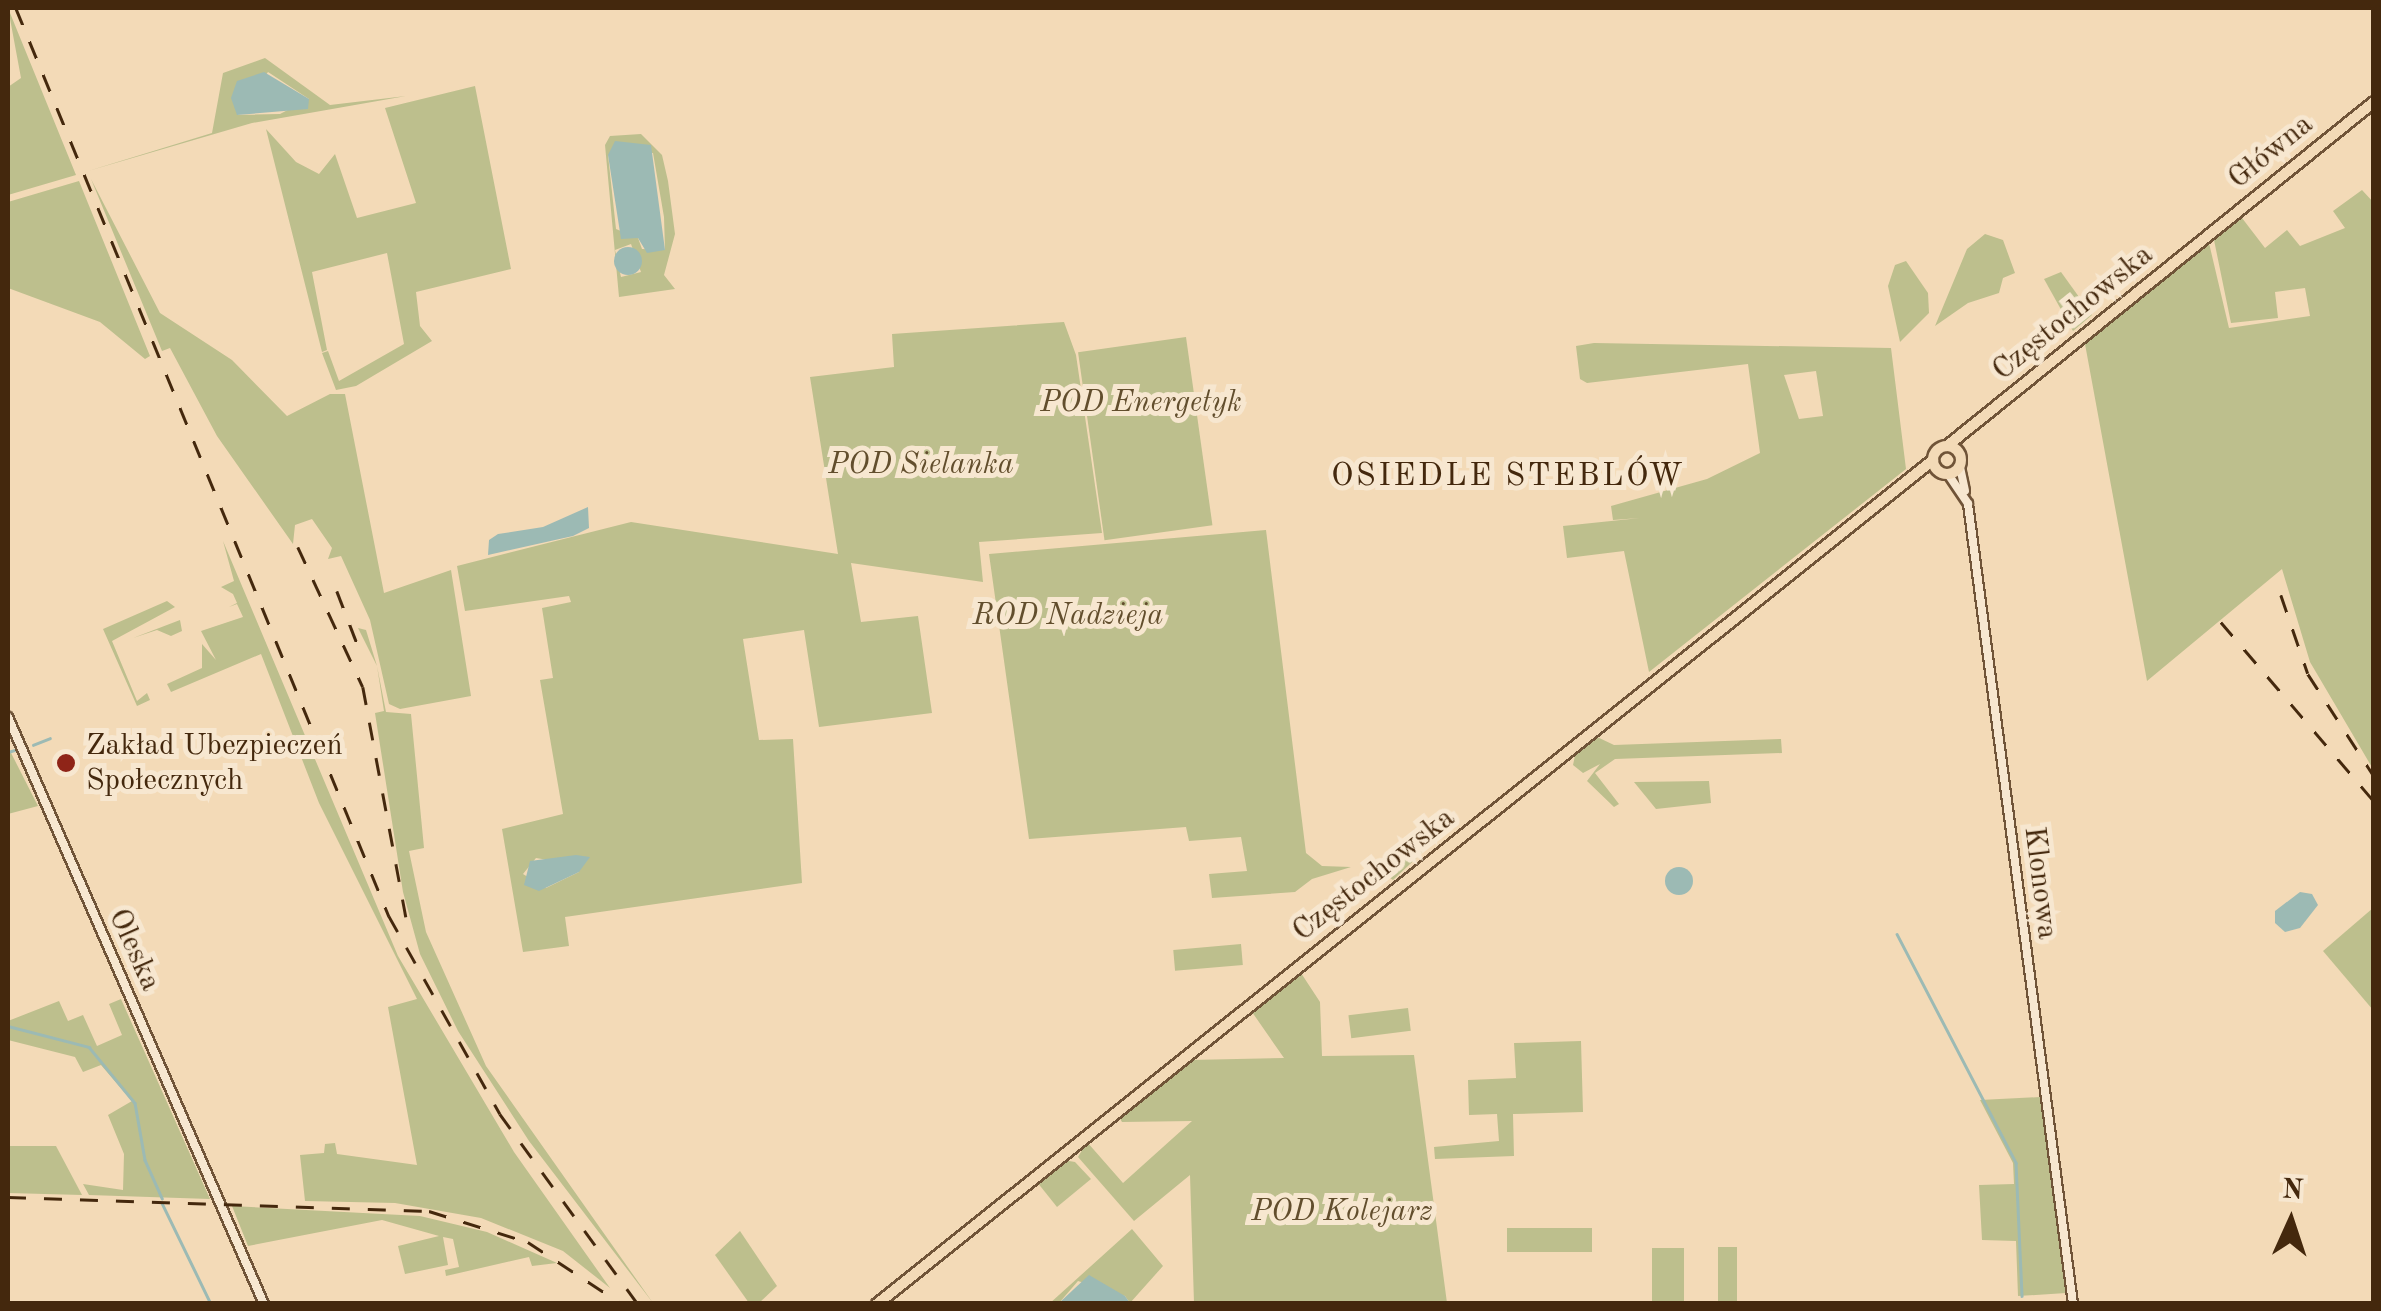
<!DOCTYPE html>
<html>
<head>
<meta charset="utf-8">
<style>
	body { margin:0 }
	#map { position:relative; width:2381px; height:1311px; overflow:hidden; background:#f3dab7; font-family:"Old Standard TT",serif }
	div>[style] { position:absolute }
	.green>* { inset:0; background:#bdbf8d; transform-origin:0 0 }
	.water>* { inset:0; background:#9cbab4 }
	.round { border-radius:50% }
	.stream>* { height:2.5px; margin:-1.25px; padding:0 1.25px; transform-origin:1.25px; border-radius:1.25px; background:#9cbab4 }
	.roads { filter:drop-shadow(2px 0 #705438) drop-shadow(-2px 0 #705438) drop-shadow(0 2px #705438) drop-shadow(0 -2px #705438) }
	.minor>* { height:8px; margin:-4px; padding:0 4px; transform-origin:4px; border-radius:4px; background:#f7e7d0 }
	.major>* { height:10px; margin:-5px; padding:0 5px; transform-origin:5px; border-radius:5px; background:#f3dab7 }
	.major>.ring { margin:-5px; padding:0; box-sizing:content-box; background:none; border:10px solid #f3dab7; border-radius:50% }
	.rail>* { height:2.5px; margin-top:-1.25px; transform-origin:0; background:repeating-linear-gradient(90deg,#44280d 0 18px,transparent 0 36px) }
	.dots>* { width:28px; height:28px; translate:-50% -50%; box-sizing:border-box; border:5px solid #f7e7d0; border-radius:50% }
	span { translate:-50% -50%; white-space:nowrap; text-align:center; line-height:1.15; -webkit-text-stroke:10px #f7e7d0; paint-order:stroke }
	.street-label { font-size:30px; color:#44280d }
	.park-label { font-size:30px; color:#624e2d; font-style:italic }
	.poi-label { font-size:30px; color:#44280d }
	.left { translate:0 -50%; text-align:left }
	.neighbourhood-label { font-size:32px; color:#44280d; letter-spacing:2.5px }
	.frame { position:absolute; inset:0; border:10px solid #44280d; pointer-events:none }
	.north { position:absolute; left:2241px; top:1171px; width:100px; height:100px; -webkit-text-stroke:8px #f7e7d0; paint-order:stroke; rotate:3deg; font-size:28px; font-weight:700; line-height:40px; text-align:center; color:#44280d }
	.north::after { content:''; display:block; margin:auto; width:35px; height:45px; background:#44280d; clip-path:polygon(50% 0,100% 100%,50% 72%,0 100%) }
</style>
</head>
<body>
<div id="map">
	<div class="green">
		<div style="clip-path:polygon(8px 8px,76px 175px,8px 195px,8px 87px,21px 78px)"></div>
		<div style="clip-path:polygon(evenodd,265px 58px,330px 105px,406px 96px,252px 123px,88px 171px,212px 133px,223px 73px,265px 58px,268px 72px,309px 99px,280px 114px,237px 115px,268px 72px)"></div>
		<div style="clip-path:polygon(475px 86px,511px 269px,416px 292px,420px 326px,432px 341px,356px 386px,336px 390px,322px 353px,328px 351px,339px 381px,404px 344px,387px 253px,312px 272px,327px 350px,322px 352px,266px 129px,296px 162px,319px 174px,335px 154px,357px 218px,416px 203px,385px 108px)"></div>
		<div style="clip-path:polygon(evenodd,641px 134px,662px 155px,668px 181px,675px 234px,664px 275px,675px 289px,619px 297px,605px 145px,610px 136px,641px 134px,653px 153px,664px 217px,665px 250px,642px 249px,638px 238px,616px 229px,608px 155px,653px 153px,641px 134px,631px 244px,641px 272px,621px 277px,615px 250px,631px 244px)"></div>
		<div style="clip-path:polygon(91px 179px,160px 313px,232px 360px,287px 416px,330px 394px,345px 394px,384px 593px,451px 570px,471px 696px,400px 709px,389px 704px,370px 620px,341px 556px,328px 559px,332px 548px,312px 519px,295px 525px,293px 544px,217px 436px,170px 348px,162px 351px)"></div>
		<div style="clip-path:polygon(79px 181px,150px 356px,145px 359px,100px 322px,8px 288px,8px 202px)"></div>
		<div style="clip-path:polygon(2362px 190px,2374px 203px,2373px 769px,2310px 662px,2282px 569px,2147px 681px,2085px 344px,2209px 243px,2229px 328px,2310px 316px,2305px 288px,2275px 292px,2278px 318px,2231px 323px,2214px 240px,2242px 218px,2265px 248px,2287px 230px,2300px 246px,2345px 228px,2333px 211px)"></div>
		<div style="clip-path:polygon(1985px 234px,2003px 240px,2015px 273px,2003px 278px,1999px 293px,1968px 303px,1935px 326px,1967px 249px)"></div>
		<div style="clip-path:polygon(1906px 261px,1928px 293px,1929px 313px,1900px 342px,1888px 286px,1895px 265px)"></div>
		<div style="clip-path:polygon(2061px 272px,2092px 315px,2073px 331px,2044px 279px)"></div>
		<div style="clip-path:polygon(evenodd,1064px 322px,1076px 355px,1102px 533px,979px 542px,983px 582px,851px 563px,861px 622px,918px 616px,932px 713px,819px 727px,804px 630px,743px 639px,759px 740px,793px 739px,802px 883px,565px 917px,569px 946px,523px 952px,502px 829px,563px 814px,540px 680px,553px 678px,542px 608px,571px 602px,569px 596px,465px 611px,457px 566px,631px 522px,838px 554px,810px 377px,894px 367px,892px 334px,1064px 322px,536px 858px,560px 862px,579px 872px,546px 888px,523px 874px,536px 858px)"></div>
		<div style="left:1186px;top:337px;width:190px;height:109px;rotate:82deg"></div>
		<div style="clip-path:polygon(evenodd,1594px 343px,1891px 348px,1906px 469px,1649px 672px,1624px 551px,1567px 558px,1563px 526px,1640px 518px,1613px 520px,1611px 506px,1707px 479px,1760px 453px,1748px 364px,1587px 383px,1580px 379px,1576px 346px,1594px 343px,1816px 371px,1823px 416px,1799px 419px,1784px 375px,1816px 371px)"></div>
		<div style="clip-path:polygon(1266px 530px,1306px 853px,1322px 866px,1351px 867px,1312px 879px,1295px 892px,1212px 898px,1209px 874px,1247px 871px,1241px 837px,1189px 841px,1186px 827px,1029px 839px,989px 554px)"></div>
		<div style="clip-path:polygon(223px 541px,398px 956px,514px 1152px,610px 1288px,563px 1251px,481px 1218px,395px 1203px,305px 1201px,300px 1155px,324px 1153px,325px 1144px,335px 1143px,337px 1154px,417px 1165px,388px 1007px,417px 999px,319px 803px,261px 654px,171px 692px,167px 684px,202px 668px,202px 644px,216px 660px,201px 631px,243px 617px,237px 604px,229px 607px,237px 603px,233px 594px,221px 587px,234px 581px)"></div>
		<div style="clip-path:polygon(167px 601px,175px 607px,112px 641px,137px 701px,147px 693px,150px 700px,137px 706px,103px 629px)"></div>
		<div style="clip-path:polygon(180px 620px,182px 631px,171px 636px,157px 630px,133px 638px)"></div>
		<div style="clip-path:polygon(358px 628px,366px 630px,377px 666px,386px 712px,411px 714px,424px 848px,409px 851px,426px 932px,486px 1066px,653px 1303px,529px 1141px,458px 1031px,420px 954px,403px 892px,375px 713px,384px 711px,377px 666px)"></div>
		<div style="clip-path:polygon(1595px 736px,1614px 745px,1781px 739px,1782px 753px,1615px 759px,1595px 773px,1619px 804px,1614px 807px,1587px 781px,1600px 764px,1583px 773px,1573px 765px,1576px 751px)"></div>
		<div style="clip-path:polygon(8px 747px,38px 806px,8px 814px)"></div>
		<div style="clip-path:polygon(1709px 781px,1711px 803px,1656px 809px,1634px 782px)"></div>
		<div style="clip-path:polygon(1425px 850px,1393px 880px,1390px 878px,1396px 854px)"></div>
		<div style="clip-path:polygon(2373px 908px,2373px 1010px,2323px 951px)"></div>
		<div style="left:1241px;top:944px;width:21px;height:68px;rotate:85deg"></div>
		<div style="clip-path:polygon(1301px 973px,1320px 1002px,1322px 1056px,1414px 1055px,1447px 1303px,1194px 1303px,1190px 1175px,1134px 1221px,1078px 1157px,1087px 1142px,1123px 1183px,1192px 1121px,1122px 1122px,1119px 1117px,1190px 1060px,1284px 1058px,1252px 1012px)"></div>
		<div style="clip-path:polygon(121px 999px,206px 1190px,210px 1199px,89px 1195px,83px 1184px,123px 1190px,124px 1154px,108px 1115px,132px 1101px,101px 1065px,83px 1072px,75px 1057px,8px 1040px,8px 1021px,59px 1001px,68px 1021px,83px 1015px,97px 1046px,122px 1035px,109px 1004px)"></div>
		<div style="left:1408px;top:1008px;width:23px;height:60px;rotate:83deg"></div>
		<div style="clip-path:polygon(1581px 1041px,1583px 1112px,1513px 1114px,1514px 1156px,1435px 1159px,1434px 1147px,1499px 1141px,1497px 1114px,1469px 1115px,1468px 1080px,1516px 1078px,1514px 1043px)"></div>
		<div style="clip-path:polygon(2040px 1097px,2066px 1293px,2018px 1296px,2016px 1241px,1982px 1240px,1979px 1185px,2014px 1184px,2013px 1163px,1980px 1100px)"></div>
		<div style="clip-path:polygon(8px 1146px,56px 1146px,82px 1195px,8px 1193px)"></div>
		<div style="clip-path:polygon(1063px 1160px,1075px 1162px,1091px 1179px,1057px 1207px,1037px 1182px)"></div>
		<div style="clip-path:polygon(232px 1206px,420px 1216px,487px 1232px,557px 1263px,532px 1266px,529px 1257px,446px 1276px,445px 1270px,459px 1267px,453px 1239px,443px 1237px,448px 1265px,405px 1274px,398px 1246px,439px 1236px,382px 1220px,248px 1246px)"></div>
		<div style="left:1507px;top:1228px;width:85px;height:24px"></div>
		<div style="clip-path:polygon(1132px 1229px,1163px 1266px,1130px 1303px,1125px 1296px,1078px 1281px,1059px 1303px,1049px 1304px)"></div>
		<div style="clip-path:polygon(740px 1231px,777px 1286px,759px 1303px,749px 1303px,715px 1255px)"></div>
		<div style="left:1718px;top:1247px;width:19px;height:56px"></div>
		<div style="left:1684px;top:1248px;width:55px;height:32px;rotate:90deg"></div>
	</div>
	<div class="water">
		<div style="clip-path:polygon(264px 72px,309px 99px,308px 109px,237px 115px,231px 98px,237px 81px)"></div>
		<div style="clip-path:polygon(615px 141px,651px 145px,665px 250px,647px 253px,638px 238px,621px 239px,608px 155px)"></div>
		<div class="round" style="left:614px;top:247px;width:28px;height:28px"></div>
		<div style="clip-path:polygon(588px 507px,589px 528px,573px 536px,488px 555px,489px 540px,498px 534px,543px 527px)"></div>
		<div style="clip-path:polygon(576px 855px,590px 857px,579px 872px,539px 891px,524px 885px,530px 861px)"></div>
		<div class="round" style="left:1665px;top:867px;width:28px;height:28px"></div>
		<div style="clip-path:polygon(2300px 892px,2312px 894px,2318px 905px,2300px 928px,2285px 932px,2275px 923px,2275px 911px)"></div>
		<div style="clip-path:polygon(1089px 1275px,1125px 1296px,1130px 1303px,1059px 1303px)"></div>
	</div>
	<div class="stream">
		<div style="left:33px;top:745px;width:18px;rotate:-22deg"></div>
		<div style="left:8px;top:752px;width:7px;rotate:-16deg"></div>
		<div style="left:1897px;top:934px;width:258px;rotate:62.5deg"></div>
		<div style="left:2016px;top:1163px;width:133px;rotate:87.4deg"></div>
		<div style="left:8px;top:1026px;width:84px;rotate:14.5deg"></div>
		<div style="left:89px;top:1047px;width:72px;rotate:50.6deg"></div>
		<div style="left:135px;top:1103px;width:58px;rotate:80deg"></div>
		<div style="left:145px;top:1160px;width:42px;rotate:65.9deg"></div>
		<div style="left:162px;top:1203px;width:112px;rotate:64.1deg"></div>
	</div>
	<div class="roads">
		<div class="minor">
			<div style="left:1960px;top:467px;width:24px;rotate:78deg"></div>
			<div style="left:1948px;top:474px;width:36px;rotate:56deg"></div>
			<div style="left:1968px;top:504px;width:807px;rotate:82.52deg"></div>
			<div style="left:8px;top:717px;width:640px;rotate:66.44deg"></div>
		</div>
		<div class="major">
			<div style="left:1947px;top:446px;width:548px;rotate:-38.86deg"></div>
			<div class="ring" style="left:1933px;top:446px;width:18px;height:18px"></div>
			<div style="left:877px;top:1304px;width:1352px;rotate:-38.63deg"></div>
		</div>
	</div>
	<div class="rail">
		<div style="left:16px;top:8px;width:982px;rotate:67.67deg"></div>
		<div style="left:389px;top:916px;width:227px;rotate:60.7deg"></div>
		<div style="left:500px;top:1114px;width:235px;rotate:54deg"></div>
		<div style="left:298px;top:547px;width:154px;rotate:65.1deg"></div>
		<div style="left:363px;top:687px;width:250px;rotate:79.4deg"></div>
		<div style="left:337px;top:591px;width:56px;rotate:69deg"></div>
		<div style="left:2281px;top:595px;width:83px;rotate:71.1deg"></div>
		<div style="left:2308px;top:674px;width:121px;rotate:57.1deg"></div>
		<div style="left:2221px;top:622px;width:235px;rotate:49.5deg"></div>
		<div style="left:8px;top:1197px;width:421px;rotate:1.9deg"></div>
		<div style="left:429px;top:1211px;width:104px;rotate:17.4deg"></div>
		<div style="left:528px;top:1242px;width:113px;rotate:33.4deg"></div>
	</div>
	<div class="dots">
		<div style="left:66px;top:763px;background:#8f2418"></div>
	</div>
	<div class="street-label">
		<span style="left:2271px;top:152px;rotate:-39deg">Główna</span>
		<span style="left:2073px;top:313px;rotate:-39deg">Częstochowska</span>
		<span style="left:1374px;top:875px;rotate:-38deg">Częstochowska</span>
		<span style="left:2040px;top:883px;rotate:83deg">Klonowa</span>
		<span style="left:134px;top:950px;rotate:66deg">Oleska</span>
	</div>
	<div class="park-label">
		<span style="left:1141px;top:403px">POD Energetyk</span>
		<span style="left:921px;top:465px">POD Sielanka</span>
		<span style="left:1068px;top:616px">ROD Nadzieja</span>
		<span style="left:1342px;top:1212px">POD Kolejarz</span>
	</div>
	<div class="poi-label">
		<span class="left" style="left:86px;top:763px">Zakład Ubezpieczeń<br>Społecznych</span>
	</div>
	<div class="neighbourhood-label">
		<span style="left:1508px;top:477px">OSIEDLE STEBLÓW</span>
	</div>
	<div class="frame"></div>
	<div class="north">N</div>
</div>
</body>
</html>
